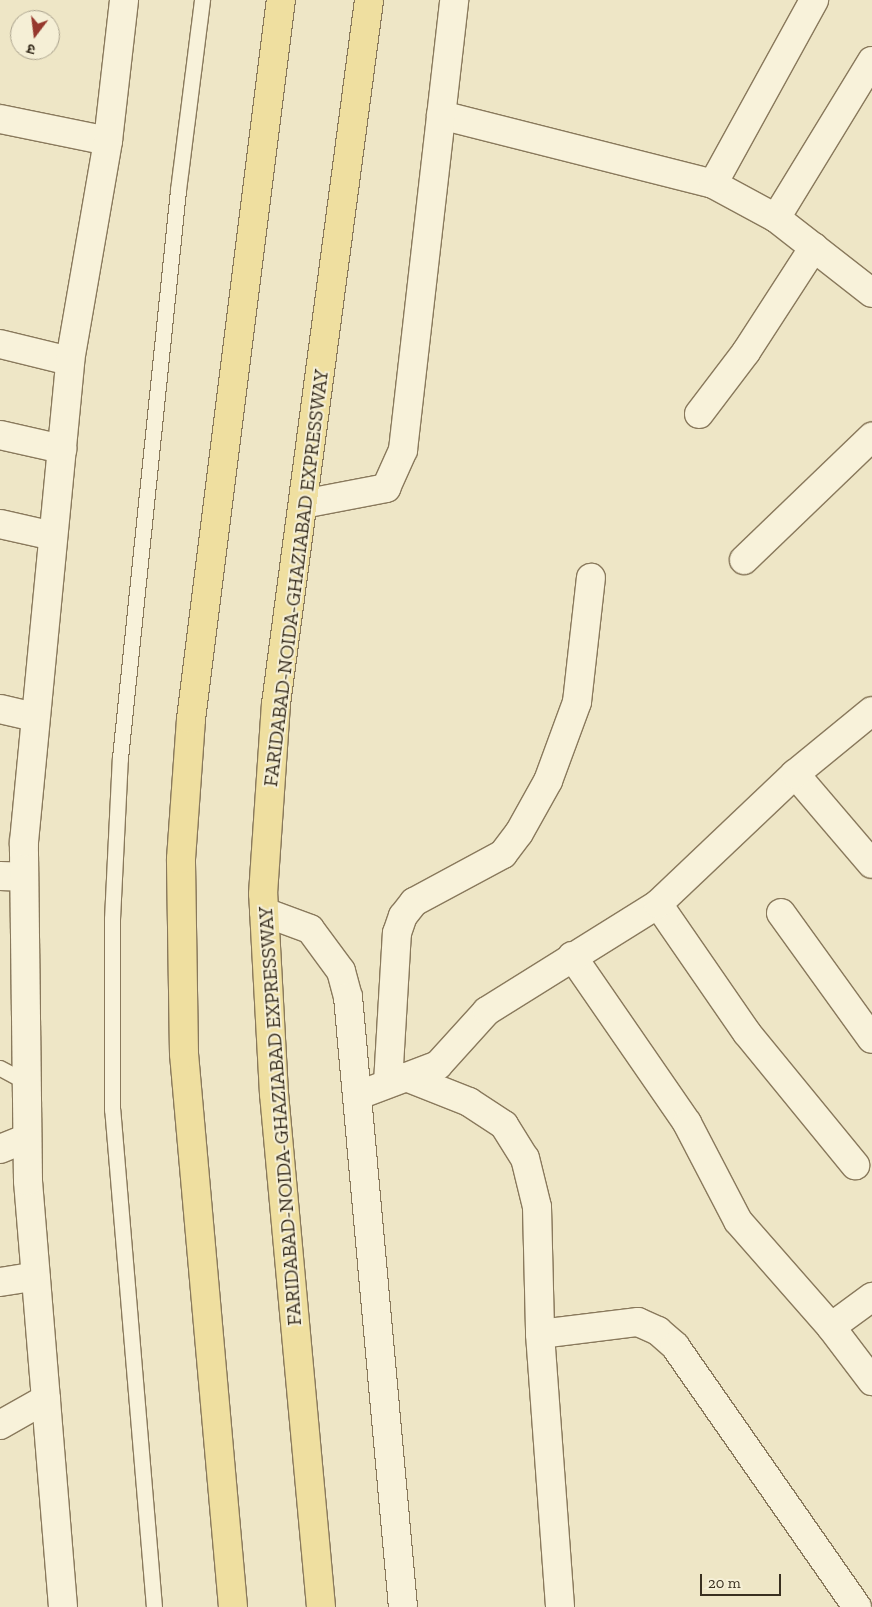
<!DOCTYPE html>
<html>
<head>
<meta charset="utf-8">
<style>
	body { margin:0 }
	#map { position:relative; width:872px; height:1607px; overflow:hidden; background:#eee6c6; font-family:"Zilla Slab","Noto Sans Devanagari",serif }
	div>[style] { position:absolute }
	.roads { filter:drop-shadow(1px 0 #89795c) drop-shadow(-1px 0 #89795c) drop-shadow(0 1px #89795c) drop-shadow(0 -1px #89795c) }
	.service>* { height:15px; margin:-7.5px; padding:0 7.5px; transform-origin:7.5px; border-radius:7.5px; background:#f8f2da }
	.minor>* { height:28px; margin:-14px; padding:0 14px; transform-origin:14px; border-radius:14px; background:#f8f2da }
	.tertiary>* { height:28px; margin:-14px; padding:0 14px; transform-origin:14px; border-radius:14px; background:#f8f2da }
	.primary>* { height:28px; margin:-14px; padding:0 14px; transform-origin:14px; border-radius:14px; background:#efdfa0 }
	span { translate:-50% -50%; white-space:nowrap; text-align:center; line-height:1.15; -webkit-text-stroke:4px #f5efd6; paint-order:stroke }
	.street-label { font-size:20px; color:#392f20 }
	.north { position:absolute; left:10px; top:10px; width:50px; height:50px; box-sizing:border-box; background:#f5efd6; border:1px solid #aaa28d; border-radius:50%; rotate:195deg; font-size:14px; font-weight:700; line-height:20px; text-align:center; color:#392f20 }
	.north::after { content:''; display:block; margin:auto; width:18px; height:22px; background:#96382d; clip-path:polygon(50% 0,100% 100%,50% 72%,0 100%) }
	.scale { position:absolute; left:700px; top:1574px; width:81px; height:22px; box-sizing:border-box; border:2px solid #392f20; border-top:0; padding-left:6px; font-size:15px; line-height:18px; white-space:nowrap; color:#392f20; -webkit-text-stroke:4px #f5efd6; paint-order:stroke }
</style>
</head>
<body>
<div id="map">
	<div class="roads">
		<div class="service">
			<div style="left:0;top:1068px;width:30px;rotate:28deg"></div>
			<div style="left:154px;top:1607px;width:499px;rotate:-94.8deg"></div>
			<div style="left:112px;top:1110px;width:191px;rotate:-90deg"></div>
			<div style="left:112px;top:919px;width:161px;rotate:-87.2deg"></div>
			<div style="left:120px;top:758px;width:571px;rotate:-84.17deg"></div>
			<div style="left:178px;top:190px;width:192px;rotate:-82.8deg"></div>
		</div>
		<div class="minor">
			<div style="left:441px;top:115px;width:281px;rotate:14.2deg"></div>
			<div style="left:713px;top:184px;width:72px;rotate:28.4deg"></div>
			<div style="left:776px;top:218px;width:122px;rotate:38deg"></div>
			<div style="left:0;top:119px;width:110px;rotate:11.5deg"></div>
			<div style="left:713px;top:184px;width:210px;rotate:-61.2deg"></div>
			<div style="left:776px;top:218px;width:184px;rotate:-58.6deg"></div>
			<div style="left:0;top:344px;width:72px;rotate:13.7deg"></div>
			<div style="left:699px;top:414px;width:78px;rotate:-52.8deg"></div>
			<div style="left:746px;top:352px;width:125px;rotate:-57.1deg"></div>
			<div style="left:0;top:435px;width:64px;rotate:12.7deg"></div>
			<div style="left:0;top:524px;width:54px;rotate:12.8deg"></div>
			<div style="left:744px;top:560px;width:178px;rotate:-43.9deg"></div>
			<div style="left:0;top:709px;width:36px;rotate:13deg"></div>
			<div style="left:795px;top:774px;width:118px;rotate:49.5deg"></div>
			<div style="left:0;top:876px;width:24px;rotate:2deg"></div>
			<div style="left:658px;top:904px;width:157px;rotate:55.4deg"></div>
			<div style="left:747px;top:1033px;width:171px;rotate:50.7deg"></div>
			<div style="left:781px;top:913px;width:155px;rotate:54.2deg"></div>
			<div style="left:572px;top:956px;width:203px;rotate:55.4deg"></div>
			<div style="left:687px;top:1123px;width:110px;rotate:62.5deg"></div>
			<div style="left:738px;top:1221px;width:141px;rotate:48.7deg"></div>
			<div style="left:831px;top:1327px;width:68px;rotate:52.8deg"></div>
			<div style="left:406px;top:1077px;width:68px;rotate:21.6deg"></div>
			<div style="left:469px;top:1102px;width:42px;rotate:33.3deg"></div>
			<div style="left:504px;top:1125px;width:39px;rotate:58deg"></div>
			<div style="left:525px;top:1158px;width:50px;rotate:76.2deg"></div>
			<div style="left:537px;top:1207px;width:127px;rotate:88.6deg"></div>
			<div style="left:540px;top:1334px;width:274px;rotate:85.8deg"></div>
			<div style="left:388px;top:1083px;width:150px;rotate:-86.6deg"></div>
			<div style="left:397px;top:933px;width:18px;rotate:-71deg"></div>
			<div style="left:403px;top:916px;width:18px;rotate:-52deg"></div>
			<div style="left:414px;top:902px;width:101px;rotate:-28.3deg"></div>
			<div style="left:503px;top:854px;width:26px;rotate:-53deg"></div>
			<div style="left:519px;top:833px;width:60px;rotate:-60.9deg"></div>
			<div style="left:548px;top:781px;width:84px;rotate:-69.8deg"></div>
			<div style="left:577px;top:702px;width:125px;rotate:-83.6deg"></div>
			<div style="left:359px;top:1095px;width:85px;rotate:-20.8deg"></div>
			<div style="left:438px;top:1065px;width:73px;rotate:-47.8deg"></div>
			<div style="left:487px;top:1011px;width:202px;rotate:-32deg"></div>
			<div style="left:658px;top:904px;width:189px;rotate:-43.5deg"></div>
			<div style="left:795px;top:774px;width:99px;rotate:-39.3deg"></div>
			<div style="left:0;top:1149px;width:29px;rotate:-22deg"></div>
			<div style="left:0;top:1282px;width:36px;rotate:-9deg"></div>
			<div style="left:831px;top:1327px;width:51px;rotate:-36.2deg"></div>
			<div style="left:540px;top:1334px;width:99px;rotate:-7deg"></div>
			<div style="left:638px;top:1322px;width:22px;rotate:24deg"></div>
			<div style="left:658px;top:1331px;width:23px;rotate:41deg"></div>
			<div style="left:675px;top:1346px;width:318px;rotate:55.1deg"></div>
			<div style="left:0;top:1425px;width:53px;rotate:-29.5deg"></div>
			<div style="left:63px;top:1607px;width:427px;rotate:-94.7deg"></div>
			<div style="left:28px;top:1181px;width:339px;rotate:-90.7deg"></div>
			<div style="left:24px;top:842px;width:483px;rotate:-84.5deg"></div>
			<div style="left:70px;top:361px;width:223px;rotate:-80.2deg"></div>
			<div style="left:108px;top:141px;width:142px;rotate:-83.5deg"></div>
		</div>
		<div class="tertiary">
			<div style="left:303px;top:504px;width:85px;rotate:-10.9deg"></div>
			<div style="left:386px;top:488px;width:42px;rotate:-65.9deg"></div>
			<div style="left:403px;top:450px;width:453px;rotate:-83.5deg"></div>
			<div style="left:264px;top:912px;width:49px;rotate:20.3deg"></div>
			<div style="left:310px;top:929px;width:52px;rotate:53.6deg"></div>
			<div style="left:341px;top:971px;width:27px;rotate:75deg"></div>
			<div style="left:348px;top:997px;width:612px;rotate:84.85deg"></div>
		</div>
		<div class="primary">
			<div style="left:233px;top:1607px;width:555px;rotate:-95.06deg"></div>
			<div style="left:184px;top:1054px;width:195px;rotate:-90.9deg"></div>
			<div style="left:181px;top:859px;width:140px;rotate:-85.9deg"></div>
			<div style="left:191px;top:719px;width:725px;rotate:-82.87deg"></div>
			<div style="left:321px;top:1607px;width:515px;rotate:-95.23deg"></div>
			<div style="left:274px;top:1094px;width:200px;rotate:-93.1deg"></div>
			<div style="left:263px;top:894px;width:190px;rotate:-86.1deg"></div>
			<div style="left:276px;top:704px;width:710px;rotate:-82.47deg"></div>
		</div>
	</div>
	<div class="street-label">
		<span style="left:296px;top:578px;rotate:-83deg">FARIDABAD-NOIDA-GHAZIABAD EXPRESSWAY</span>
		<span style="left:280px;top:1116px;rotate:-94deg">FARIDABAD-NOIDA-GHAZIABAD EXPRESSWAY</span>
	</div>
	<div class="north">उ</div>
	<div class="scale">20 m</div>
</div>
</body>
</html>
